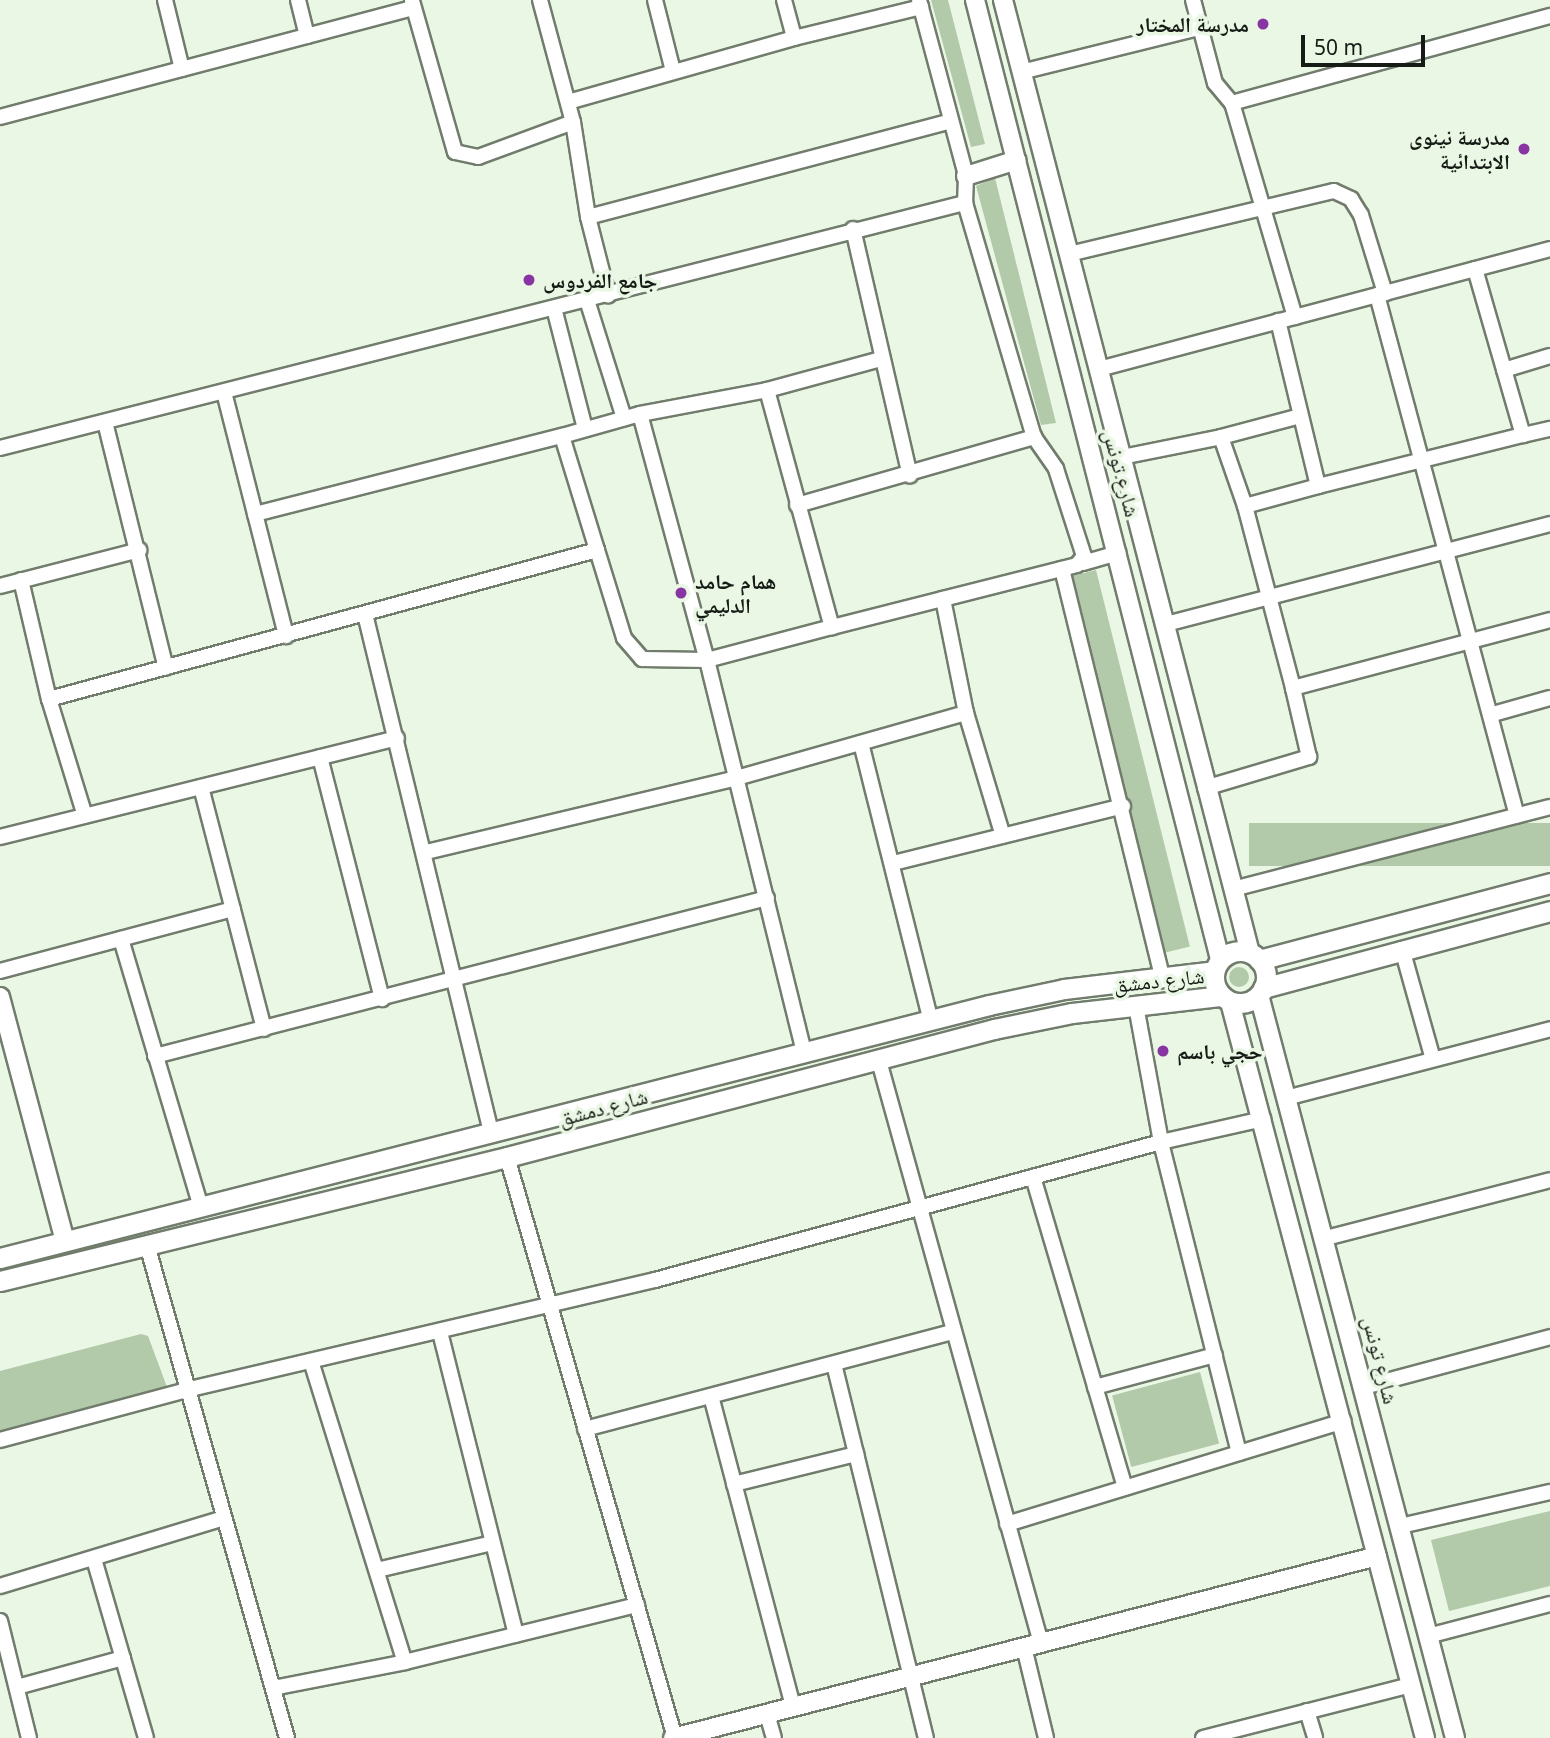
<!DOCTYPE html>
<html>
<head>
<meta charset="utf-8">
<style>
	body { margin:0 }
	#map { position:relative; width:1550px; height:1738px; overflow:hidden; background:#eaf7e5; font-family:"Noto Sans","Noto Naskh Arabic",sans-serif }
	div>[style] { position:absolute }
	.green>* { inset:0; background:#b2caa9; transform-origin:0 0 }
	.round { border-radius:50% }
	.roads { filter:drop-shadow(2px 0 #717c6d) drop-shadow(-2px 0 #717c6d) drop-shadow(0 2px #717c6d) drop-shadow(0 -2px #717c6d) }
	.minor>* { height:14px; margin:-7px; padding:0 7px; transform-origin:7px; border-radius:7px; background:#fff }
	.tertiary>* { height:18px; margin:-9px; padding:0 9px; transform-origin:9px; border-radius:9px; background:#fff }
	.secondary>* { height:19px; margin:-9.5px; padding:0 9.5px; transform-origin:9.5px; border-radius:9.5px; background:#fff }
	.secondary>.ring { margin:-9.5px; padding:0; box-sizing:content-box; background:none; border:19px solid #fff; border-radius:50% }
	.dots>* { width:19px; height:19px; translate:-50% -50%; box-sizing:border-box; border:4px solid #eaf7e5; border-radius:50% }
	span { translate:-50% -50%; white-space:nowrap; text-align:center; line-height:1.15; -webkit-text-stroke:7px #eaf7e5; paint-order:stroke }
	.poi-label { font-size:21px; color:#161b15; font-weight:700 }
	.right { translate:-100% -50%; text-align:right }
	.left { translate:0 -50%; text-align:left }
	.street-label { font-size:21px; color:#161b15 }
	.scale { position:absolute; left:1301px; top:35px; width:124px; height:32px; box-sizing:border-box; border:4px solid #161b15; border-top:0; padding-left:9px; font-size:21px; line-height:24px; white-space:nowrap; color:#161b15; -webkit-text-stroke:5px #eaf7e5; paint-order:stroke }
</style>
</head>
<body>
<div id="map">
	<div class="green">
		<div style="clip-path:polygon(931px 0,948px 0,985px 144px,971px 147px)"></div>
		<div style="clip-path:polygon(995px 178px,1056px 423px,1041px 425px,976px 186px)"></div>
		<div style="left:1096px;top:570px;width:388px;height:25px;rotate:76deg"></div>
		<div style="left:1550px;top:823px;width:43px;height:301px;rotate:90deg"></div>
		<div class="round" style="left:1229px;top:967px;width:20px;height:20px"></div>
		<div style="clip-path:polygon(141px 1334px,148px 1336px,167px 1387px,160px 1399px,0 1439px,0 1371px)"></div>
		<div style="left:1200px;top:1372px;width:74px;height:91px;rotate:75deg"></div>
		<div style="clip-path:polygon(1550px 1511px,1550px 1586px,1449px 1611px,1431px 1540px)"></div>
	</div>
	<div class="roads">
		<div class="minor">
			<div style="left:165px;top:0;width:71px;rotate:76.2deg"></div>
			<div style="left:298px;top:0;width:37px;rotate:76deg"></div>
			<div style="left:540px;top:0;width:126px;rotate:74.9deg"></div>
			<div style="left:573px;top:122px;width:96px;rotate:81deg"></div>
			<div style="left:588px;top:217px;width:81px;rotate:75.6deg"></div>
			<div style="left:655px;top:0;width:73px;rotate:75.8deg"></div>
			<div style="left:784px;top:0;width:39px;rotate:75deg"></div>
			<div style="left:794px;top:38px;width:131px;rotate:-13.7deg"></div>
			<div style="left:919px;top:0;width:182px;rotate:75deg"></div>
			<div style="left:966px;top:176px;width:27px;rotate:92deg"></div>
			<div style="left:1193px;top:0;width:86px;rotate:75.2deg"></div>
			<div style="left:1215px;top:83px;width:26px;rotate:50deg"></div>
			<div style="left:412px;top:1px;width:157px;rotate:74.1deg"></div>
			<div style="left:455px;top:152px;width:24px;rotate:12deg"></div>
			<div style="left:478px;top:157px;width:101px;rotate:-20.2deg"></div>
			<div style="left:1021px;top:72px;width:183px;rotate:-13.9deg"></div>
			<div style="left:568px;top:102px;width:235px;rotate:-15.8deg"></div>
			<div style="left:0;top:117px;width:427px;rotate:-14.8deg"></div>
			<div style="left:588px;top:217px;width:375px;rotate:-14.8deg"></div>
			<div style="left:853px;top:229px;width:253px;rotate:77deg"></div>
			<div style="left:1069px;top:254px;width:272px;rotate:-13.4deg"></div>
			<div style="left:1334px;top:191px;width:19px;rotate:25deg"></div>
			<div style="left:1351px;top:199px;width:19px;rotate:58deg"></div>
			<div style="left:1361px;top:215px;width:82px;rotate:72.9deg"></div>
			<div style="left:1475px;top:269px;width:173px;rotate:73.9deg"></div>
			<div style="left:1523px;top:435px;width:28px;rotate:-13deg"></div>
			<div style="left:1377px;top:295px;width:539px;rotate:74.96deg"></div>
			<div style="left:587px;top:300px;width:124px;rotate:72.6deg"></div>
			<div style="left:554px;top:308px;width:125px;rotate:75.6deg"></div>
			<div style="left:1295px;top:317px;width:223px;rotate:-106.4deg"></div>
			<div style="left:1232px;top:103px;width:330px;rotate:-15.3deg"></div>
			<div style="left:1099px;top:369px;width:467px;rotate:-14.9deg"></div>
			<div style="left:1504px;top:370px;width:48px;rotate:-16.9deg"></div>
			<div style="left:767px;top:390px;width:246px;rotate:74.7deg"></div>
			<div style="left:832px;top:627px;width:114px;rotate:-14.2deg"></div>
			<div style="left:224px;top:392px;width:252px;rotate:75.7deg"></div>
			<div style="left:640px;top:414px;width:255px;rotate:74.8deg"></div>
			<div style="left:707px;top:660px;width:404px;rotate:76.1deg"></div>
			<div style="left:105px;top:422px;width:253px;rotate:76.1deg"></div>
			<div style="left:1221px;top:437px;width:82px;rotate:-14.9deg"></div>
			<div style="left:0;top:448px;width:996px;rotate:-14.25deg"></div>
			<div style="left:965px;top:203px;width:244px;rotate:73.6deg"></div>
			<div style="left:1034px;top:437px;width:39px;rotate:55deg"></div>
			<div style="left:1056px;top:469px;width:91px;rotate:72.2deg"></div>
			<div style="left:1084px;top:556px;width:11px;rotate:128deg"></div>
			<div style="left:1077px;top:565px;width:138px;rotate:165.8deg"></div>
			<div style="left:943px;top:599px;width:116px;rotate:78.6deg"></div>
			<div style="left:966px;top:713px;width:238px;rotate:164.2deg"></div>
			<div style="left:737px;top:778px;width:320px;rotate:166.6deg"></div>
			<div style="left:1122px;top:457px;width:101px;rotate:-11.4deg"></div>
			<div style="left:1221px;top:437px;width:73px;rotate:70.8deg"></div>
			<div style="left:1245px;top:506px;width:76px;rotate:-15.3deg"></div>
			<div style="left:1318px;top:486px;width:170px;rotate:-103.6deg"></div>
			<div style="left:1318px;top:486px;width:211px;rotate:-14deg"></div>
			<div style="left:797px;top:505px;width:247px;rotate:-16deg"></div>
			<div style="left:1245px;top:506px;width:188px;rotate:75.2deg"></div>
			<div style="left:255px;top:514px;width:317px;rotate:-14.3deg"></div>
			<div style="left:597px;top:550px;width:92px;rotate:72.9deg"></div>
			<div style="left:624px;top:638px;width:28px;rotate:49deg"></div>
			<div style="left:642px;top:659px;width:65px;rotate:0.9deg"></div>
			<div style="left:707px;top:660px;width:129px;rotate:-14.8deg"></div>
			<div style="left:1083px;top:563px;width:37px;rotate:-16deg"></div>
			<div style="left:1062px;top:569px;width:419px;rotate:76.2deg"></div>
			<div style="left:21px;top:580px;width:122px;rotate:76.8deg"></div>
			<div style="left:49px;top:699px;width:122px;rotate:72.9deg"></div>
			<div style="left:0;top:586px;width:144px;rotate:-14.5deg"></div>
			<div style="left:365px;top:614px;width:533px;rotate:76.33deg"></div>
			<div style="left:1166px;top:624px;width:397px;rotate:-14.6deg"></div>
			<div style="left:49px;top:699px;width:568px;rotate:-15.21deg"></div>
			<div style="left:597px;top:550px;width:119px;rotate:-107.1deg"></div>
			<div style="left:562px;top:436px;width:81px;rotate:-15.8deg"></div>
			<div style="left:640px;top:414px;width:129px;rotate:-10.7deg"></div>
			<div style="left:767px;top:390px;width:118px;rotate:-15.2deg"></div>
			<div style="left:966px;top:713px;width:128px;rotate:73.3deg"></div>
			<div style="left:1493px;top:714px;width:59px;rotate:-15.7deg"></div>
			<div style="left:861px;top:743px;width:287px;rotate:75.9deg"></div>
			<div style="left:320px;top:757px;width:250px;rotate:75.6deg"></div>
			<div style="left:201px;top:787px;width:250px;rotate:75.4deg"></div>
			<div style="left:1205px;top:788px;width:109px;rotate:-16.6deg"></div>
			<div style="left:1309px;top:757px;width:71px;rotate:-103.1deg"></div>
			<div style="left:1293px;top:688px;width:266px;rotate:-14.8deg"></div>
			<div style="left:0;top:837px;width:409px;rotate:-14deg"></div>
			<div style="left:893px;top:863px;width:237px;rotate:-13.9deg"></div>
			<div style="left:1233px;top:889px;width:327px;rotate:-14.5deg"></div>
			<div style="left:121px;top:939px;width:280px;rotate:73.4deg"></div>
			<div style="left:1402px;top:949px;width:114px;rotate:74.3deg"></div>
			<div style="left:0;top:971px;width:241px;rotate:-14.9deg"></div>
			<div style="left:155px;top:1056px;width:632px;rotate:-14.48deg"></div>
			<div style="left:879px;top:1061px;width:604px;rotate:74.45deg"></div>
			<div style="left:1286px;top:1098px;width:273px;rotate:-14.6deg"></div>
			<div style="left:507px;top:1157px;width:605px;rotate:73.87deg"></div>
			<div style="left:1033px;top:1177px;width:324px;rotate:73.5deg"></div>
			<div style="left:1326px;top:1238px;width:231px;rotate:-14.5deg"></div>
			<div style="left:147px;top:1245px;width:512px;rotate:74.15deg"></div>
			<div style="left:440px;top:1332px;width:312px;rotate:75.9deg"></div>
			<div style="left:311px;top:1361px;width:315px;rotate:72.7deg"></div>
			<div style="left:834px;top:1364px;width:385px;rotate:76.2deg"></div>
			<div style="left:1095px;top:1387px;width:124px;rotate:-14.9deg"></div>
			<div style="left:1364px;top:1387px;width:193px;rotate:-15deg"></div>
			<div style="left:711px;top:1396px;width:322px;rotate:75.2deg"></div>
			<div style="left:585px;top:1429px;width:380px;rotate:-14.8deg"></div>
			<div style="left:0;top:1440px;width:197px;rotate:-15deg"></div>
			<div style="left:190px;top:1389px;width:478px;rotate:-13.2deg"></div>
			<div style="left:655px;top:1280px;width:524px;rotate:-15.26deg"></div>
			<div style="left:1161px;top:1142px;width:138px;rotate:-100.4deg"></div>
			<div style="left:1239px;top:1453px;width:321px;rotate:-104.1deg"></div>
			<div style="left:1161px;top:1142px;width:105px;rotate:-12.7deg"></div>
			<div style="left:734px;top:1484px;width:126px;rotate:-13.8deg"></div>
			<div style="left:1007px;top:1524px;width:352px;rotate:-17deg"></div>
			<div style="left:1400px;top:1526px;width:154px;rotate:-12.8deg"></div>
			<div style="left:94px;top:1559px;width:186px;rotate:73.8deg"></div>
			<div style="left:377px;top:1570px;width:118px;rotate:-13.2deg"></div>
			<div style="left:0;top:1586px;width:234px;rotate:-16.9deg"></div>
			<div style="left:0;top:1621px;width:121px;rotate:76.1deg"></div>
			<div style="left:1428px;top:1636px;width:126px;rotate:-14.7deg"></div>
			<div style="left:1024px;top:1647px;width:94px;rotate:76.4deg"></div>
			<div style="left:17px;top:1687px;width:110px;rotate:-15.3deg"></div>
			<div style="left:273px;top:1688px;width:135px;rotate:-11.1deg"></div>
			<div style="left:405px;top:1662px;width:239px;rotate:-13.8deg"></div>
			<div style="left:1307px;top:1711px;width:28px;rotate:73deg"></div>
			<div style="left:767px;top:1714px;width:25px;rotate:74deg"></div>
			<div style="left:1203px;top:1738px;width:215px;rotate:-14.3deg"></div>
		</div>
		<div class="tertiary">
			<div style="left:975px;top:0;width:990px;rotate:75.67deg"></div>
			<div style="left:1003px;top:0;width:984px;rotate:75.47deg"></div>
			<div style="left:966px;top:176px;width:53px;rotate:-17.4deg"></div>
			<div style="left:1259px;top:995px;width:768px;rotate:75.22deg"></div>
			<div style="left:0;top:997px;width:253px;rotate:75.1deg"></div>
			<div style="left:1230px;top:1002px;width:761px;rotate:75.16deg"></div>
			<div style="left:673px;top:1738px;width:727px;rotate:-14.49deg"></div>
		</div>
		<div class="secondary">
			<div class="ring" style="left:1214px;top:951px;width:33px;height:33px"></div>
			<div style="left:1259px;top:960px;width:301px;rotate:-14.8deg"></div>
			<div style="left:1263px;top:988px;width:297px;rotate:-15deg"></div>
			<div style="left:0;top:1258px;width:1021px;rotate:-14.35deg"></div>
			<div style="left:989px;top:1005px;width:77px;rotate:-12deg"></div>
			<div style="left:1064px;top:989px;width:151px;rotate:-6.8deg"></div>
			<div style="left:0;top:1281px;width:522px;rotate:-13.74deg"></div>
			<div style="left:507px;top:1157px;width:504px;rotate:-14.73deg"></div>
			<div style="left:994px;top:1029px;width:80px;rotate:-11.6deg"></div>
			<div style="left:1072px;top:1013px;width:151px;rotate:-6.5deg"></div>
		</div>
	</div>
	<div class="dots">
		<div style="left:1263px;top:24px;background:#8834a2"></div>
		<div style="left:1524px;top:149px;background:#8834a2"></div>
		<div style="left:529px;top:280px;background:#8834a2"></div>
		<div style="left:681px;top:593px;background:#8834a2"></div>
		<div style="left:1163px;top:1051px;background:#8834a2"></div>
	</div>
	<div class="poi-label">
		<span class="right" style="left:1249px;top:24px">مدرسة المختار</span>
		<span class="right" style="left:1510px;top:149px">مدرسة نينوى<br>الابتدائية</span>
		<span class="left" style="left:543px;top:280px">جامع الفردوس</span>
		<span class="left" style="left:695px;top:593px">همام حامد<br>الدليمي</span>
		<span class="left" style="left:1177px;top:1051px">حجي باسم</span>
	</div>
	<div class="street-label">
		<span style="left:1122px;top:473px;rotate:75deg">شارع تونس</span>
		<span style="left:1159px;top:980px;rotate:-6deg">شارع دمشق</span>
		<span style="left:603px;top:1107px;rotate:-15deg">شارع دمشق</span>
		<span style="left:1381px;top:1360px;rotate:76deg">شارع تونس</span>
	</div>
	<div class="scale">50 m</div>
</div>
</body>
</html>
